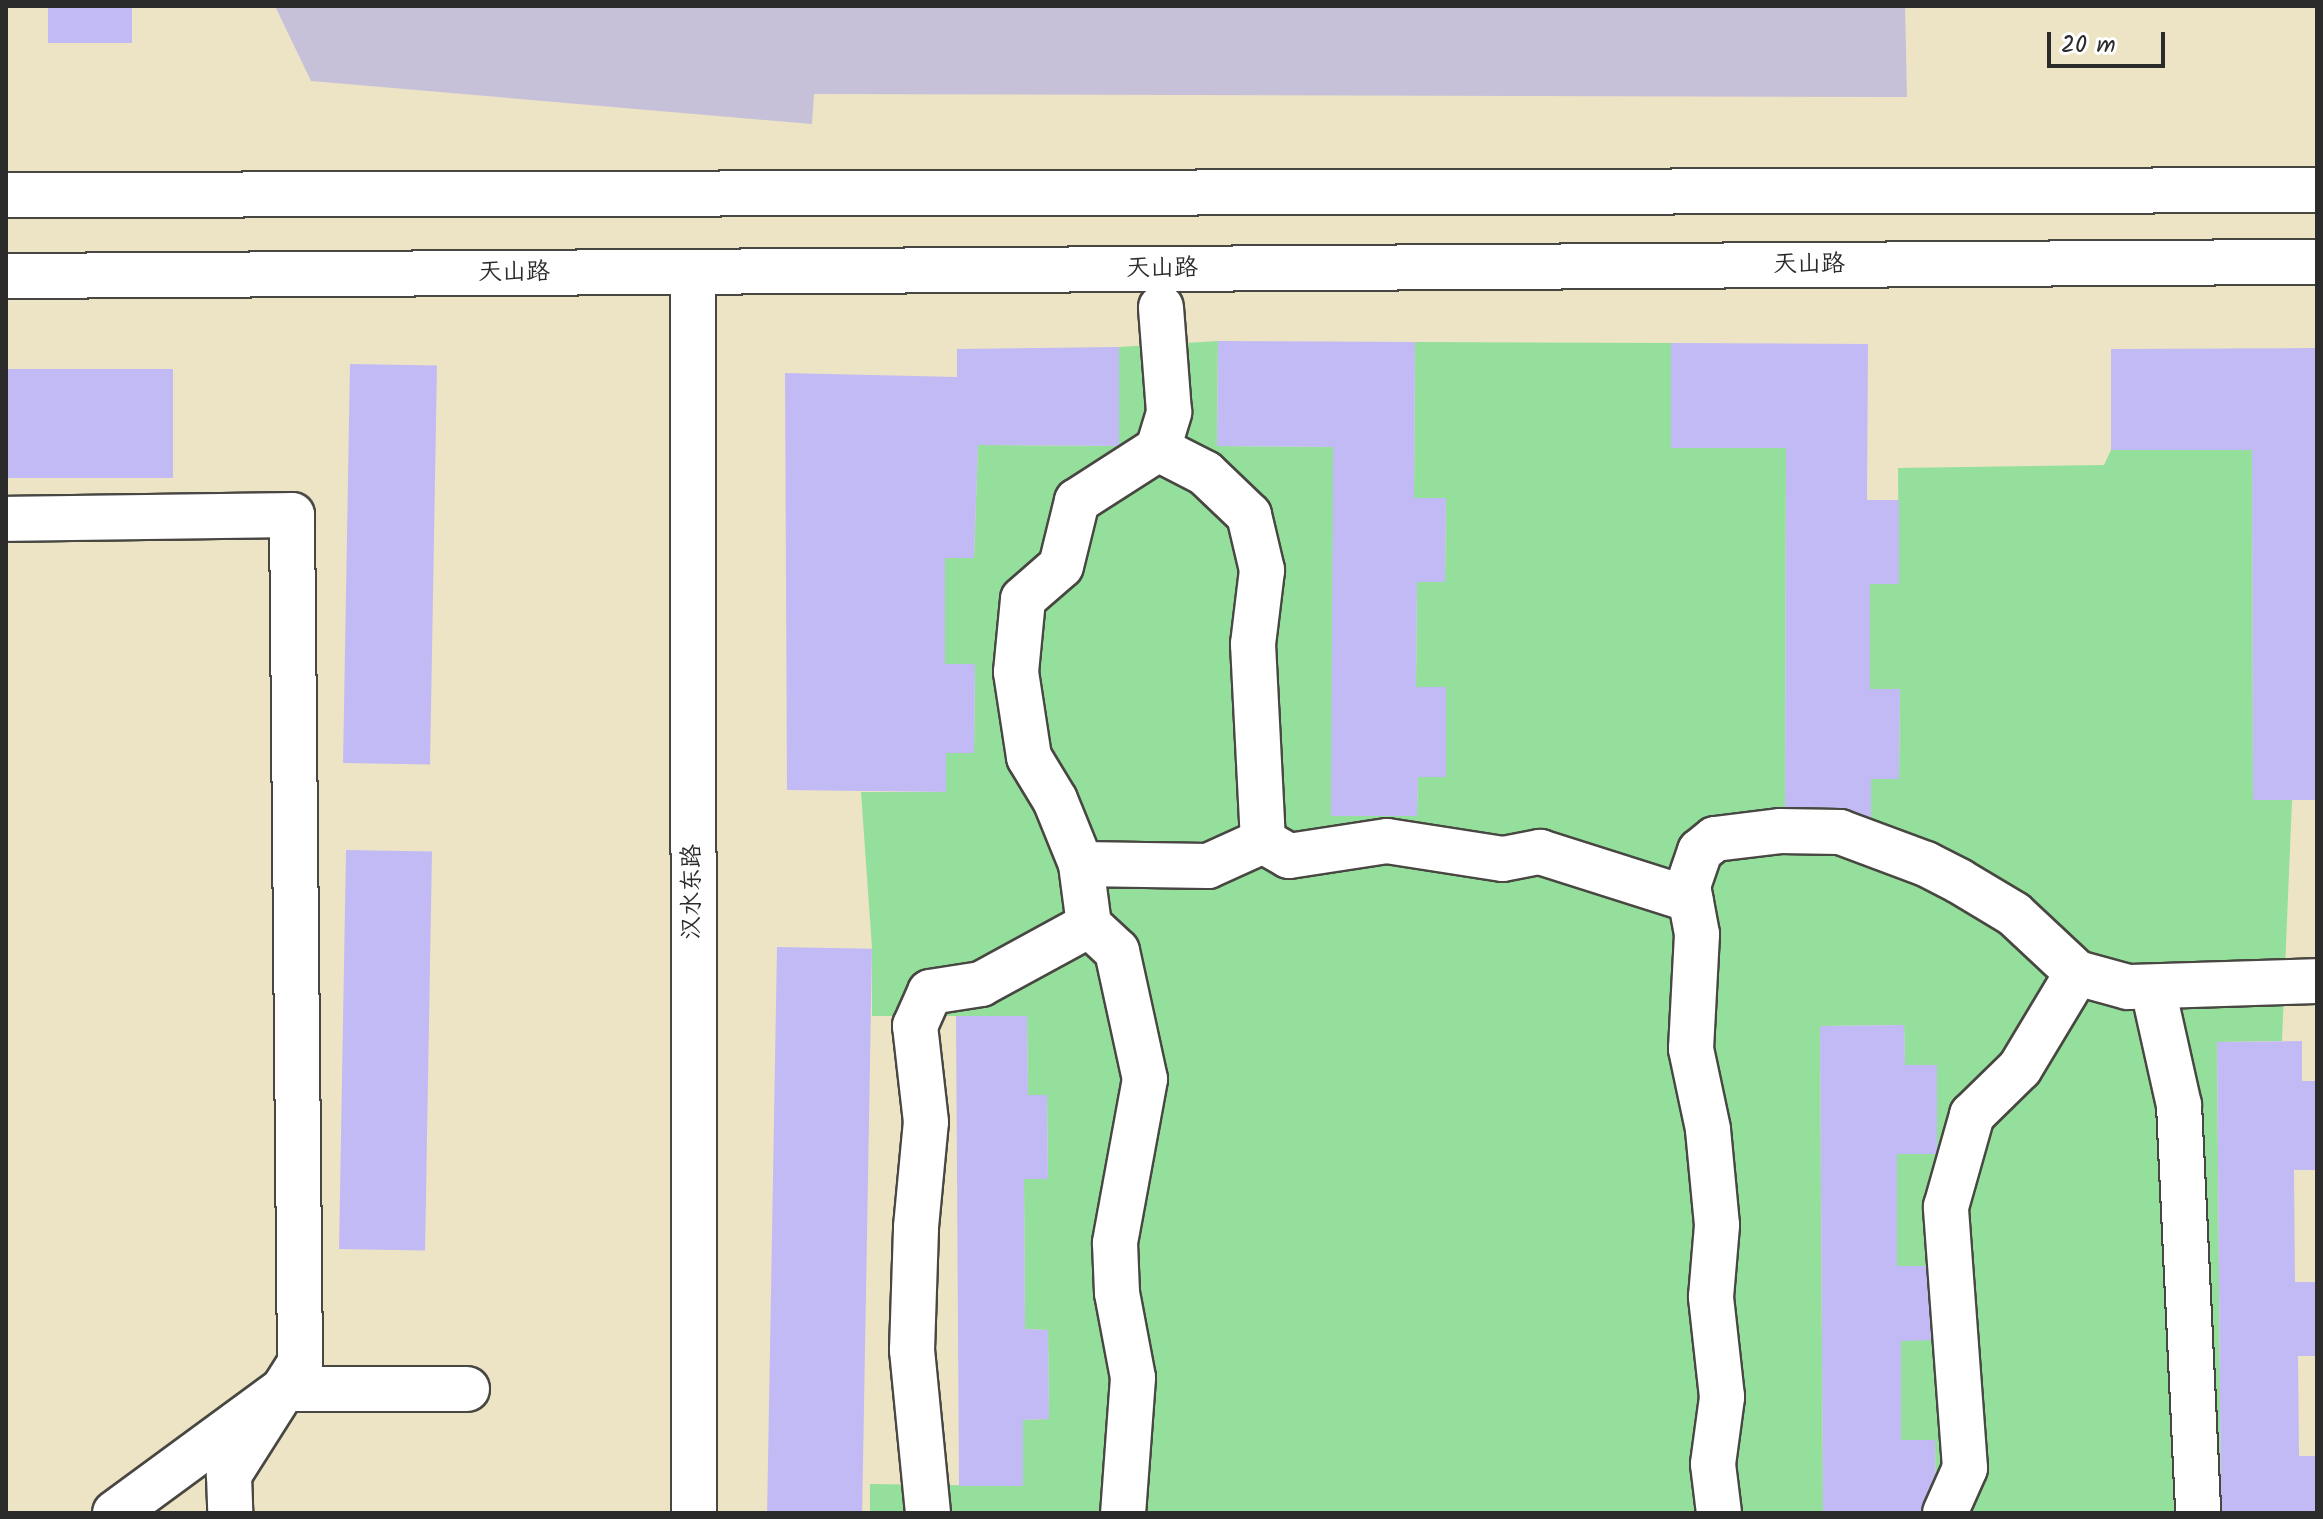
<!DOCTYPE html>
<html>
<head>
<meta charset="utf-8">
<style>
	body { margin:0 }
	#map { position:relative; width:2323px; height:1519px; overflow:hidden; background:#ede4c5; font-family:Kalam,"LXGW WenKai TC",sans-serif }
	div>[style] { position:absolute }
	.industrial>* { inset:0; background:#c7c0d9 }
	.green>* { inset:0; background:#94df9b }
	.building>* { inset:0; background:#c2baf4; transform-origin:0 0 }
	.roads { filter:drop-shadow(2px 0 #484742) drop-shadow(-2px 0 #484742) drop-shadow(0 2px #484742) drop-shadow(0 -2px #484742) }
	.minor>* { height:44px; margin:-22px; padding:0 22px; transform-origin:22px; border-radius:22px; background:#fff }
	span { translate:-50% -50%; white-space:nowrap; text-align:center; line-height:1.15; -webkit-text-stroke:7px #fff; paint-order:stroke }
	.street-label { font-size:24px; color:#2b2b2b }
	.frame { position:absolute; inset:0; border:8px solid #2b2b2b; pointer-events:none }
	.scale { position:absolute; left:2047px; top:32px; width:118px; height:36px; box-sizing:border-box; border:4px solid #2b2b2b; border-top:0; padding-left:10px; font-size:24px; line-height:28px; white-space:nowrap; color:#2b2b2b; -webkit-text-stroke:6px #fff; paint-order:stroke }
</style>
</head>
<body>
<div id="map">
	<div class="industrial">
		<div style="clip-path:polygon(275px 6px,1905px 6px,1907px 97px,814px 94px,812px 124px,311px 81px)"></div>
	</div>
	<div class="green">
		<div style="clip-path:polygon(1218px 341px,1217px 446px,1333px 447px,1417px 816px,1418px 777px,1446px 777px,1416px 687px,1417px 582px,1445px 582px,1446px 499px,1414px 498px,1415px 342px,1671px 343px,1671px 448px,1786px 448px,1785px 817px,1871px 779px,1899px 779px,1900px 690px,1870px 689px,1870px 584px,1899px 584px,1898px 468px,2104px 465px,2111px 450px,2252px 450px,2253px 800px,2292px 800px,2282px 1041px,2217px 1042px,2221px 1513px,1936px 1513px,1935px 1441px,1901px 1440px,1901px 1341px,1933px 1266px,1897px 1266px,1897px 1154px,1937px 1154px,1937px 1066px,1905px 1065px,1904px 1025px,1820px 1026px,1823px 1513px,870px 1513px,870px 1484px,1023px 1486px,1023px 1420px,1049px 1419px,1048px 1330px,1025px 1329px,1024px 1179px,1048px 1179px,1047px 1095px,1028px 1095px,1027px 1016px,872px 1016px,872px 948px,861px 792px,946px 792px,946px 753px,974px 753px,975px 664px,945px 664px,945px 558px,974px 558px,978px 445px,1119px 446px,1119px 347px)"></div>
	</div>
	<div class="building">
		<div style="left:48px;top:6px;width:84px;height:37px"></div>
		<div style="clip-path:polygon(1218px 341px,1415px 342px,1414px 498px,1446px 498px,1445px 582px,1417px 582px,1416px 687px,1446px 687px,1446px 777px,1418px 777px,1417px 816px,1331px 816px,1333px 447px,1217px 446px)"></div>
		<div style="clip-path:polygon(1671px 343px,1868px 344px,1867px 500px,1899px 500px,1899px 584px,1870px 584px,1870px 689px,1900px 689px,1899px 779px,1871px 779px,1871px 818px,1785px 817px,1786px 448px,1671px 448px)"></div>
		<div style="clip-path:polygon(1119px 347px,1119px 446px,978px 445px,974px 558px,945px 558px,945px 664px,975px 664px,974px 753px,946px 753px,946px 792px,787px 790px,785px 373px,957px 377px,957px 349px)"></div>
		<div style="clip-path:polygon(2317px 348px,2317px 800px,2253px 800px,2252px 450px,2111px 450px,2111px 349px)"></div>
		<div style="left:350px;top:364px;width:87px;height:399px;rotate:1deg"></div>
		<div style="left:6px;top:369px;width:167px;height:109px"></div>
		<div style="left:346px;top:850px;width:86px;height:399px;rotate:1deg"></div>
		<div style="left:777px;top:947px;width:95px;height:566px;rotate:1deg"></div>
		<div style="clip-path:polygon(956px 1016px,1027px 1016px,1028px 1095px,1047px 1095px,1048px 1179px,1024px 1179px,1025px 1329px,1048px 1330px,1049px 1419px,1023px 1420px,1023px 1486px,959px 1486px)"></div>
		<div style="clip-path:polygon(1904px 1025px,1905px 1065px,1937px 1065px,1937px 1154px,1897px 1154px,1897px 1266px,1934px 1266px,1934px 1340px,1901px 1341px,1901px 1440px,1935px 1440px,1936px 1513px,1823px 1513px,1820px 1026px)"></div>
		<div style="clip-path:polygon(2302px 1041px,2302px 1081px,2317px 1081px,2317px 1170px,2294px 1170px,2295px 1282px,2317px 1282px,2317px 1356px,2298px 1356px,2299px 1456px,2317px 1456px,2317px 1513px,2221px 1513px,2217px 1042px)"></div>
	</div>
	<div class="roads">
		<div class="minor">
			<div style="left:6px;top:195px;width:2311px;rotate:-0.12deg"></div>
			<div style="left:693px;top:272px;width:1241px;rotate:89.95deg"></div>
			<div style="left:6px;top:276px;width:2311px;rotate:-0.35deg"></div>
			<div style="left:1158px;top:449px;width:53px;rotate:27.1deg"></div>
			<div style="left:1205px;top:473px;width:61px;rotate:43.7deg"></div>
			<div style="left:1249px;top:515px;width:57px;rotate:76.7deg"></div>
			<div style="left:1262px;top:570px;width:75px;rotate:96.9deg"></div>
			<div style="left:1253px;top:644px;width:197px;rotate:87.1deg"></div>
			<div style="left:1263px;top:841px;width:30px;rotate:30deg"></div>
			<div style="left:1289px;top:856px;width:99px;rotate:-8.7deg"></div>
			<div style="left:1387px;top:841px;width:117px;rotate:8.8deg"></div>
			<div style="left:1503px;top:859px;width:38px;rotate:-11deg"></div>
			<div style="left:1540px;top:852px;width:158px;rotate:17.6deg"></div>
			<div style="left:6px;top:519px;width:286px;rotate:-0.8deg"></div>
			<div style="left:292px;top:515px;width:848px;rotate:89.46deg"></div>
			<div style="left:300px;top:1363px;width:133px;rotate:122.4deg"></div>
			<div style="left:229px;top:1475px;width:38px;rotate:88deg"></div>
			<div style="left:1081px;top:864px;width:127px;rotate:0.9deg"></div>
			<div style="left:1208px;top:866px;width:60px;rotate:-24.4deg"></div>
			<div style="left:1089px;top:925px;width:62px;rotate:-97.5deg"></div>
			<div style="left:1081px;top:864px;width:69px;rotate:-112.1deg"></div>
			<div style="left:1055px;top:800px;width:50px;rotate:-121.2deg"></div>
			<div style="left:1029px;top:757px;width:86px;rotate:-98.7deg"></div>
			<div style="left:1016px;top:672px;width:73px;rotate:-84.5deg"></div>
			<div style="left:1023px;top:599px;width:50px;rotate:-41deg"></div>
			<div style="left:1061px;top:566px;width:67px;rotate:-76.2deg"></div>
			<div style="left:1077px;top:501px;width:96px;rotate:-32.7deg"></div>
			<div style="left:1158px;top:449px;width:39px;rotate:-73deg"></div>
			<div style="left:1169px;top:412px;width:105px;rotate:-94.4deg"></div>
			<div style="left:2155px;top:998px;width:110px;rotate:77.4deg"></div>
			<div style="left:2179px;top:1105px;width:408px;rotate:87.3deg"></div>
			<div style="left:115px;top:1513px;width:210px;rotate:-36.3deg"></div>
			<div style="left:284px;top:1389px;width:183px"></div>
			<div style="left:928px;top:1513px;width:164px;rotate:-95.6deg"></div>
			<div style="left:912px;top:1350px;width:123px;rotate:-88.1deg"></div>
			<div style="left:916px;top:1227px;width:105px;rotate:-84.6deg"></div>
			<div style="left:926px;top:1122px;width:97px;rotate:-96.5deg"></div>
			<div style="left:915px;top:1026px;width:37px;rotate:-66deg"></div>
			<div style="left:930px;top:992px;width:52px;rotate:-8.9deg"></div>
			<div style="left:981px;top:984px;width:123px;rotate:-28.6deg"></div>
			<div style="left:1089px;top:925px;width:38px;rotate:43deg"></div>
			<div style="left:1117px;top:951px;width:131px;rotate:77.7deg"></div>
			<div style="left:1145px;top:1079px;width:167px;rotate:100.4deg"></div>
			<div style="left:1115px;top:1243px;width:50px;rotate:87.7deg"></div>
			<div style="left:1117px;top:1293px;width:86px;rotate:79.3deg"></div>
			<div style="left:1133px;top:1378px;width:135px;rotate:94.2deg"></div>
			<div style="left:1719px;top:1513px;width:49px;rotate:-97deg"></div>
			<div style="left:1713px;top:1464px;width:68px;rotate:-82.3deg"></div>
			<div style="left:1722px;top:1397px;width:101px;rotate:-96.3deg"></div>
			<div style="left:1711px;top:1297px;width:72px;rotate:-85.2deg"></div>
			<div style="left:1717px;top:1225px;width:96px;rotate:-95.4deg"></div>
			<div style="left:1708px;top:1129px;width:82px;rotate:-102deg"></div>
			<div style="left:1691px;top:1049px;width:115px;rotate:-87deg"></div>
			<div style="left:1697px;top:934px;width:49px;rotate:-100.6deg"></div>
			<div style="left:1688px;top:886px;width:37px;rotate:-71deg"></div>
			<div style="left:1700px;top:851px;width:19px;rotate:-39deg"></div>
			<div style="left:1715px;top:839px;width:65px;rotate:-7deg"></div>
			<div style="left:1780px;top:831px;width:60px;rotate:1deg"></div>
			<div style="left:1840px;top:832px;width:92px;rotate:20.4deg"></div>
			<div style="left:1926px;top:864px;width:37px;rotate:27deg"></div>
			<div style="left:1959px;top:881px;width:64px;rotate:31deg"></div>
			<div style="left:2014px;top:914px;width:86px;rotate:43.1deg"></div>
			<div style="left:2077px;top:973px;width:53px;rotate:15.4deg"></div>
			<div style="left:2128px;top:987px;width:189px;rotate:-1.8deg"></div>
			<div style="left:1945px;top:1513px;width:49px;rotate:-66deg"></div>
			<div style="left:1965px;top:1468px;width:262px;rotate:-94.2deg"></div>
			<div style="left:1946px;top:1207px;width:96px;rotate:-74.2deg"></div>
			<div style="left:1972px;top:1115px;width:67px;rotate:-44.4deg"></div>
			<div style="left:2020px;top:1068px;width:111px;rotate:-59deg"></div>
		</div>
	</div>
	<div class="street-label">
		<span style="left:1809px;top:265px">天山路</span>
		<span style="left:1162px;top:269px">天山路</span>
		<span style="left:514px;top:273px">天山路</span>
		<span style="left:693px;top:892px;rotate:-90deg">汉水东路</span>
	</div>
	<div class="frame"></div>
	<div class="scale">20 m</div>
</div>
</body>
</html>
